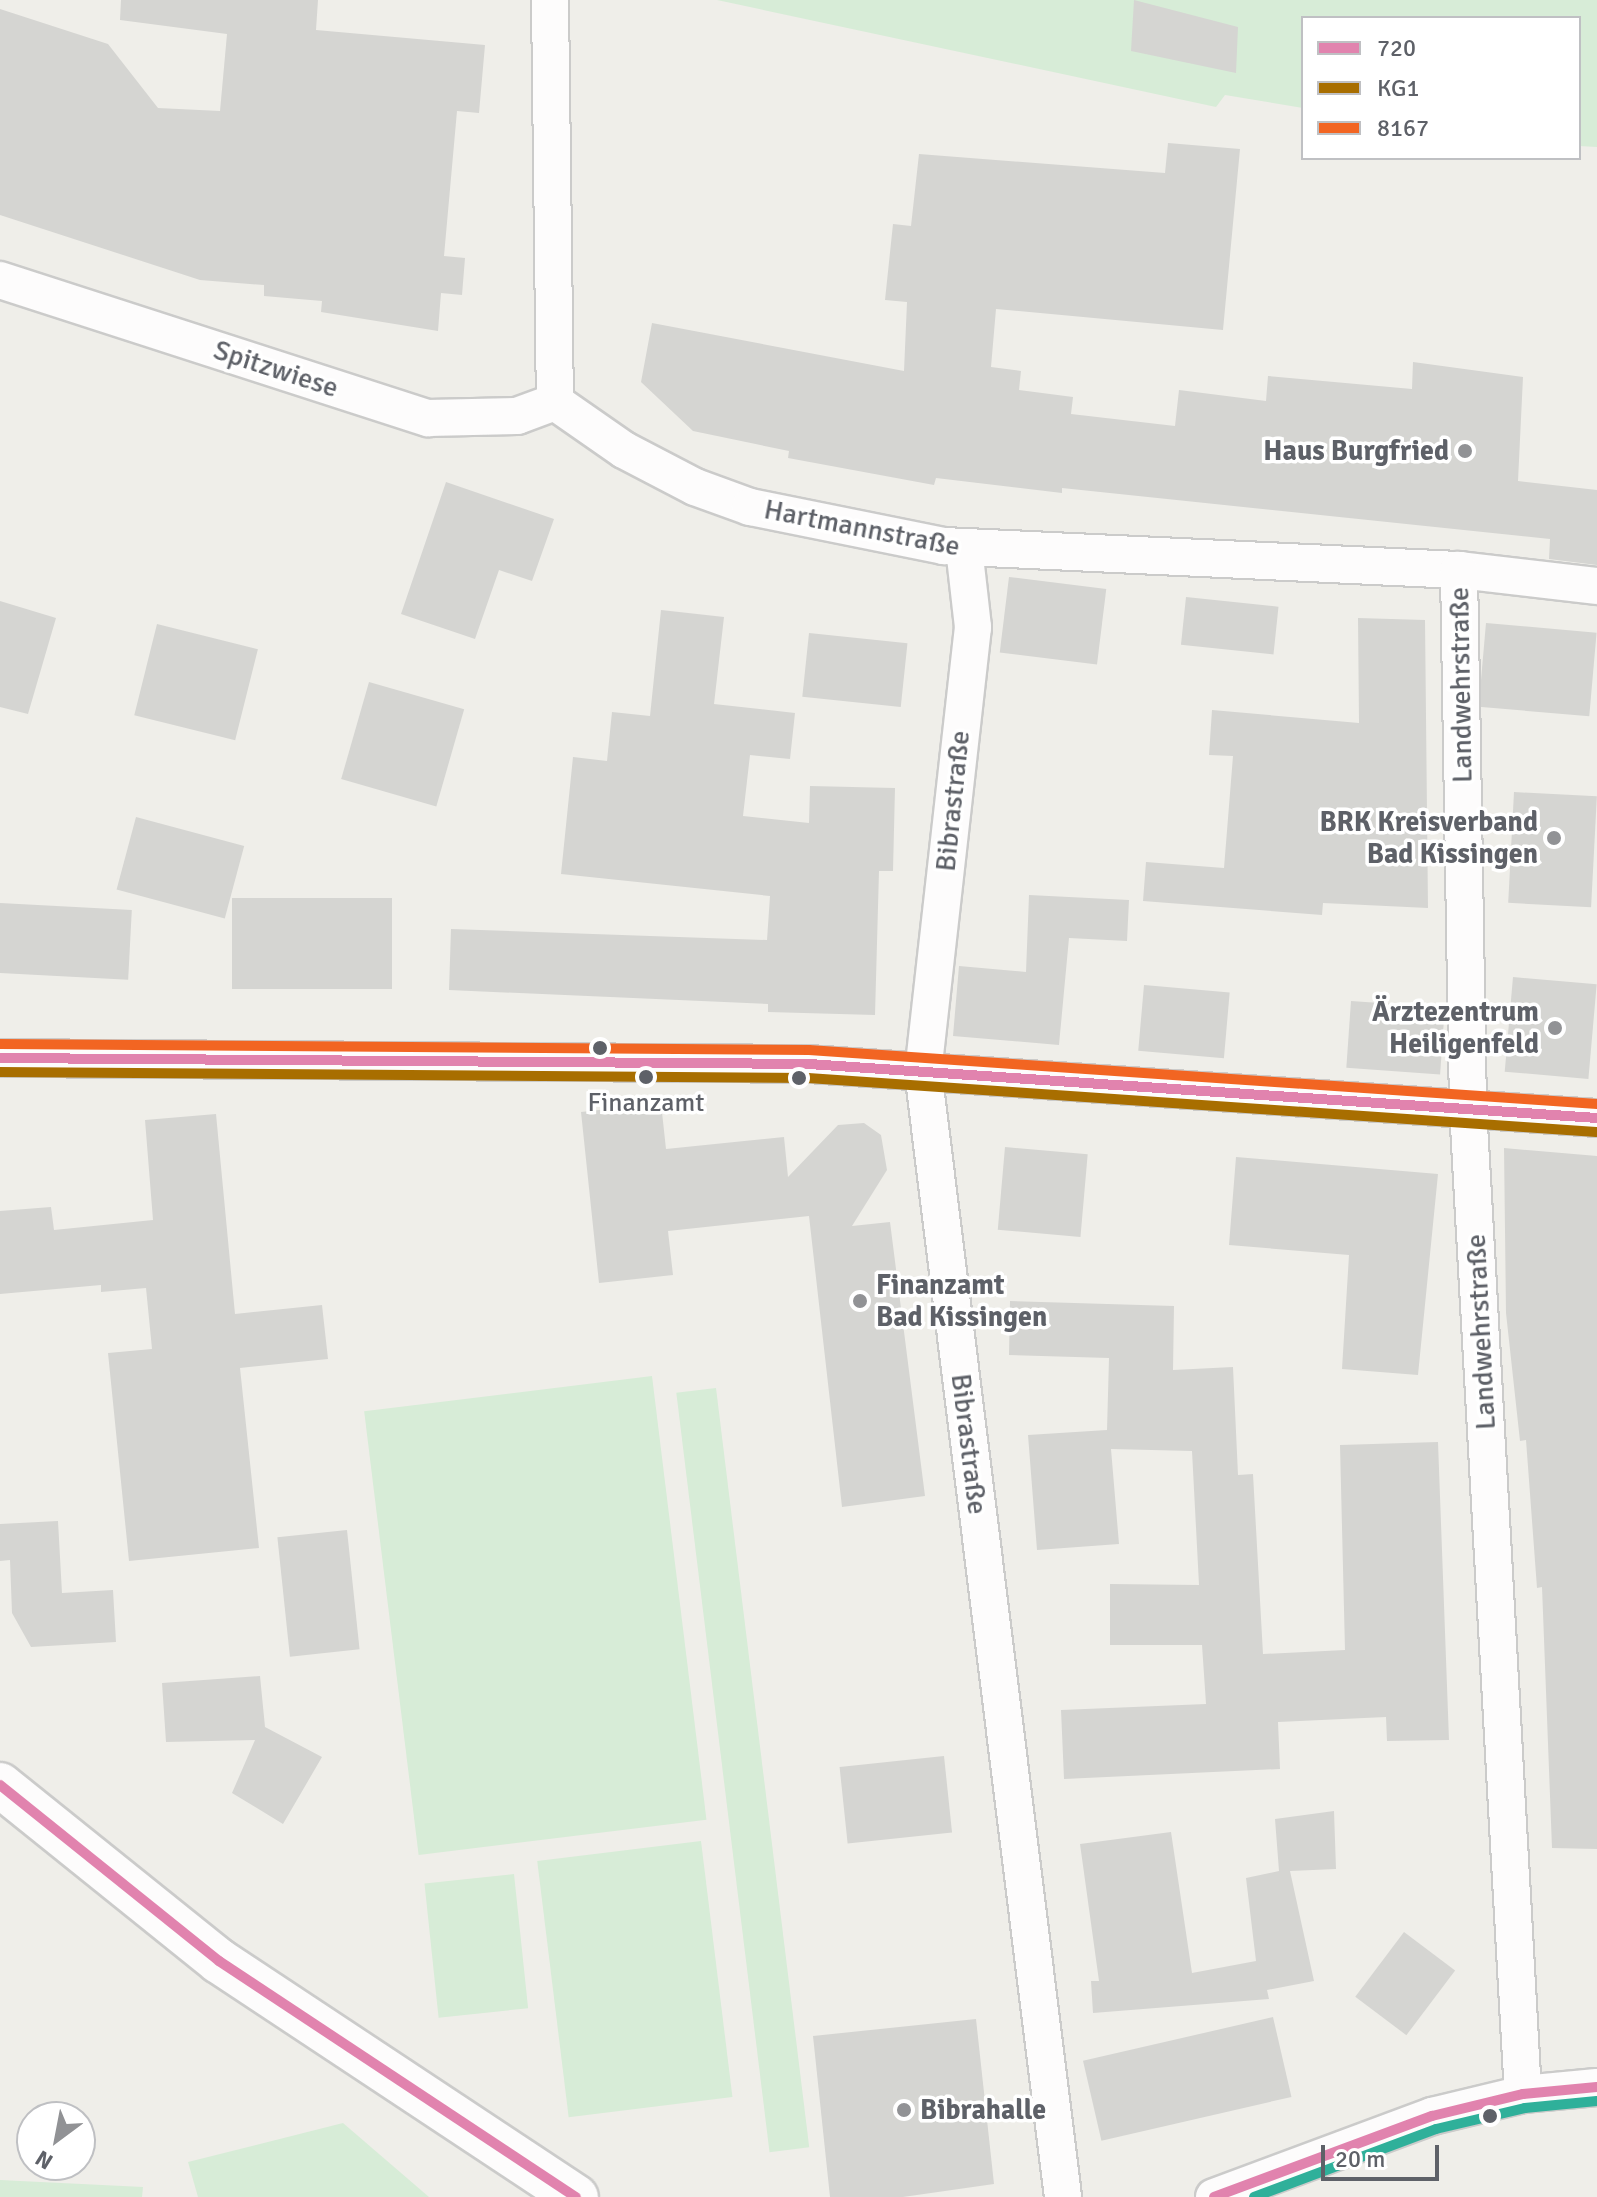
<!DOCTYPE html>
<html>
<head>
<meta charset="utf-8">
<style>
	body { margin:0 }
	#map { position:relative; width:1597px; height:2197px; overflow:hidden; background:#efeee9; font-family:Signika,sans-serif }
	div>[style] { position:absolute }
	.green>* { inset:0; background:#d7ecd7; transform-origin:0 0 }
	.building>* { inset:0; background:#d5d5d2; transform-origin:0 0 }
	.roads { filter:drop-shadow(2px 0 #cbcbca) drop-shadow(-2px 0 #cbcbca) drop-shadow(0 2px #cbcbca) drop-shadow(0 -2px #cbcbca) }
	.minor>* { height:36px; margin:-18px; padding:0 18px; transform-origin:18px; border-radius:18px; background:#fdfcfc }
	.secondary>* { height:44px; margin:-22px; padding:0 22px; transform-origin:22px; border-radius:22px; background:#fdfcfc }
	.bus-1>* { height:10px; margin:-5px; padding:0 5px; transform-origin:5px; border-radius:5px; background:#e183ae }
	.bus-2>* { height:10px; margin:-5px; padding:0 5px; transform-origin:5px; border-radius:5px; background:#a86e00 }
	.bus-3>* { height:10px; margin:-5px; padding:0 5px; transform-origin:5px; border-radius:5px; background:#f26522 }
	.bus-4>* { height:10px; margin:-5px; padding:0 5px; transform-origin:5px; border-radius:5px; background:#2fb09a }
	.dots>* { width:22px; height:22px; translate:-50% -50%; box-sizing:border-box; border:4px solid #fff; border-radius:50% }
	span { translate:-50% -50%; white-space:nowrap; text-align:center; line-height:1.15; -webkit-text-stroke:7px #fff; paint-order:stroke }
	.bus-label { font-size:26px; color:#5e6168 }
	.street-label { font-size:28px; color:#5e6168 }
	.poi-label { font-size:28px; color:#5e6168; font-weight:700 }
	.right { translate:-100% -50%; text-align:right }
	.left { translate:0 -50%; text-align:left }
	.legend { position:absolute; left:1301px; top:16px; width:280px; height:144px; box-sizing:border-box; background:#fff; border:2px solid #bfc0c3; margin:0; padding:10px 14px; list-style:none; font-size:24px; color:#5e6168 }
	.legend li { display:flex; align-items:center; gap:16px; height:40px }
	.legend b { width:40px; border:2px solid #bfc0c3 }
	.north { position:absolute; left:16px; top:2101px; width:80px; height:80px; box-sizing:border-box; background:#fff; border:2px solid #bfc0c3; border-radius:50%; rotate:212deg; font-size:22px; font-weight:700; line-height:32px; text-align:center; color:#5e6168 }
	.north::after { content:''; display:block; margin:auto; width:28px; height:36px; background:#919295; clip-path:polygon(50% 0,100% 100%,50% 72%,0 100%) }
	.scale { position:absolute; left:1321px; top:2145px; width:118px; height:36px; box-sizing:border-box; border:4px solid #5e6168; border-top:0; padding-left:10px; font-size:24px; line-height:28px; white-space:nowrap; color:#5e6168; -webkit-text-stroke:6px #fff; paint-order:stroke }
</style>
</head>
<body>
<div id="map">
	<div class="green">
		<div style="clip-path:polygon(717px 0,1597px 0,1597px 147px,1579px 146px,1579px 18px,1303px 18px,1303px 108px,1225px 95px,1216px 107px)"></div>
		<div style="left:652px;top:1376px;width:447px;height:290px;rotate:83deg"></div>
		<div style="left:716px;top:1388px;width:765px;height:40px;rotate:83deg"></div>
		<div style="left:701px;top:1841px;width:258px;height:165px;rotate:83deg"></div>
		<div style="left:514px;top:1874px;width:135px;height:90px;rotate:84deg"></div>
		<div style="clip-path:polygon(343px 2123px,429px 2197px,198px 2197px,188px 2162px)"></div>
		<div style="clip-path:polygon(0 2180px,143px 2187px,142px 2197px,0 2197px)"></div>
	</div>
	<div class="building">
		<div style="clip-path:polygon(121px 0,318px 0,316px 30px,485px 45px,479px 113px,457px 111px,444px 256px,465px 258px,462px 295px,441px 293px,438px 331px,321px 312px,322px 301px,264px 296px,264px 285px,200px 280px,0 215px,0 9px,108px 44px,158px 108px,220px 111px,227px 34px,120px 20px)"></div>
		<div style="clip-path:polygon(1134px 0,1238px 27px,1236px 73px,1131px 51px)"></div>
		<div style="clip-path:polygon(1168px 143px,1240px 149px,1223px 330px,996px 309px,991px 367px,1021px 371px,1019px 390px,1073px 397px,1071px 414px,1175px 426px,1179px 390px,1266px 401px,1268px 376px,1412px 389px,1413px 362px,1523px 377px,1518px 481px,1597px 490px,1597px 565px,1549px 559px,1550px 539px,1062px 488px,1062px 493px,936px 478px,934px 485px,788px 458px,789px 451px,693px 431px,641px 382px,652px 323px,904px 371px,907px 302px,885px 300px,893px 224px,911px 226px,919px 154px,1165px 173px)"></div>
		<div style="clip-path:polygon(446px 482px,554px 519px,532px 581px,499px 570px,475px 639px,401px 614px)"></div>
		<div style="left:1009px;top:577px;width:98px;height:76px;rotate:7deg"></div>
		<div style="left:1186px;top:597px;width:93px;height:48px;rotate:6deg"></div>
		<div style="clip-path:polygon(0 601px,56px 618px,28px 714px,0 707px)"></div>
		<div style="clip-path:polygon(661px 610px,724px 617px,714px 704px,795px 713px,790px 759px,750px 755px,743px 816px,809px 823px,810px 786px,895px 788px,893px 871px,879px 871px,875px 1015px,768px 1012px,768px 1004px,449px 990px,451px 929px,767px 940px,770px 896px,561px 874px,573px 757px,607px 761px,612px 712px,650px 716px)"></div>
		<div style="clip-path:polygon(1358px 618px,1425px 620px,1428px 908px,1323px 903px,1322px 915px,1143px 901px,1146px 862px,1224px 868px,1233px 756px,1209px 755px,1212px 710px,1359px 723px)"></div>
		<div style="left:1486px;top:623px;width:111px;height:84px;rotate:5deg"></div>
		<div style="left:157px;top:624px;width:104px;height:94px;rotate:14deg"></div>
		<div style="left:809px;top:633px;width:99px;height:64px;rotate:6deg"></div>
		<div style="left:369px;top:682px;width:99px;height:101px;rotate:16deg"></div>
		<div style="left:1514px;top:792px;width:83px;height:111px;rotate:3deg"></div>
		<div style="left:136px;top:817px;width:112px;height:75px;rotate:15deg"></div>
		<div style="clip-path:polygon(1029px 895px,1129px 900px,1127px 941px,1069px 938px,1059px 1045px,953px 1036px,959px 966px,1026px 972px)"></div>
		<div style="left:232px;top:898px;width:160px;height:91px"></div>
		<div style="left:0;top:903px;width:132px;height:70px;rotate:3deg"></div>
		<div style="left:1513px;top:977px;width:84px;height:95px;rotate:5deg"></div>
		<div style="left:1144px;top:985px;width:86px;height:66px;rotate:5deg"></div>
		<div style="left:1351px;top:1001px;width:94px;height:67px;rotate:4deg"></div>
		<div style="clip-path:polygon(661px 1103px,666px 1149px,784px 1137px,788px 1177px,838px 1125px,864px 1123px,881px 1135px,887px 1170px,852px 1226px,890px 1222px,925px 1496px,842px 1507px,809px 1216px,668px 1231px,673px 1275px,599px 1283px,581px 1112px)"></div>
		<div style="clip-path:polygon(216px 1114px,235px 1314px,322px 1305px,328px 1359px,240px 1368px,259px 1548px,129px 1561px,108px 1353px,152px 1349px,146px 1288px,101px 1292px,101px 1285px,0 1294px,0 1211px,51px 1207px,54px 1230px,153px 1220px,145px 1120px)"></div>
		<div style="left:1005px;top:1147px;width:83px;height:83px;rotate:5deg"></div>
		<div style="clip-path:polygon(1504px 1148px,1597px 1156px,1597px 1849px,1552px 1848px,1542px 1587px,1537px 1588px,1526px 1440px,1520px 1441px,1506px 1313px)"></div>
		<div style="clip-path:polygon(1236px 1157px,1438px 1174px,1418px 1375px,1342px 1369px,1349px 1255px,1229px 1245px)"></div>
		<div style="clip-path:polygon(1010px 1301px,1174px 1306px,1173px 1370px,1233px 1367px,1238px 1475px,1253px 1474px,1263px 1654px,1345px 1650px,1340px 1445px,1438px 1442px,1449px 1740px,1387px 1741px,1386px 1717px,1278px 1722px,1280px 1769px,1064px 1779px,1061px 1710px,1206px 1704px,1202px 1645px,1110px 1645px,1110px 1584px,1199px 1585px,1192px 1451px,1111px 1449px,1119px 1544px,1037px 1550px,1028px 1435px,1107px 1430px,1109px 1358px,1009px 1355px)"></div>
		<div style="clip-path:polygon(58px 1521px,62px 1593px,113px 1590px,116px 1642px,31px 1647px,12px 1613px,10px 1560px,0 1561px,0 1524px)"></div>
		<div style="left:347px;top:1530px;width:120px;height:70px;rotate:84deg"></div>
		<div style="clip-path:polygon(260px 1676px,265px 1727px,322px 1757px,283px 1824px,232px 1793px,255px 1740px,166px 1742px,162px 1683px)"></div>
		<div style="left:944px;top:1756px;width:77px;height:105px;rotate:84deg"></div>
		<div style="clip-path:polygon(1334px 1811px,1336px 1869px,1290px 1871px,1314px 1981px,1267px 1990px,1269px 1999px,1093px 2013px,1091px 1981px,1099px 1981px,1080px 1844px,1171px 1832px,1192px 1973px,1256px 1961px,1246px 1878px,1279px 1871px,1275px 1819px)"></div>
		<div style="left:1404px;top:1932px;width:64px;height:81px;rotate:37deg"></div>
		<div style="left:1273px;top:2017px;width:82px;height:195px;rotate:77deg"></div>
		<div style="clip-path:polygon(976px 2019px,994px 2184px,903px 2197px,830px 2197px,813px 2036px)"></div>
	</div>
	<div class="roads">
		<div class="minor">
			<div style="left:550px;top:0;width:402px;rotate:89.3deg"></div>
			<div style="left:555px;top:402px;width:84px;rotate:34.8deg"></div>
			<div style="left:624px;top:450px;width:80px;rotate:27.5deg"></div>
			<div style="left:695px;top:487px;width:59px;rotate:20deg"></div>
			<div style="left:750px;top:507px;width:198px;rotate:11.4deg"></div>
			<div style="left:944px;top:546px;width:516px;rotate:2.67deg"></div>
			<div style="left:1459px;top:570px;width:139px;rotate:6.6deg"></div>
			<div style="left:0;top:280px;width:450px;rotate:17.9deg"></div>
			<div style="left:428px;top:418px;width:89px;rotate:-1.3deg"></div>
			<div style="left:517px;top:416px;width:40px;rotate:-20.2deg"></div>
			<div style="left:964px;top:548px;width:80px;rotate:83.5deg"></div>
			<div style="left:973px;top:627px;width:447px;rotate:96.4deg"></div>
			<div style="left:923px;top:1071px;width:1135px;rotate:82.91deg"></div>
			<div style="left:1459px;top:570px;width:537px;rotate:89.04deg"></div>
			<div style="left:1468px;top:1107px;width:989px;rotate:86.81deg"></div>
			<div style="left:0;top:1058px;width:809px;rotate:0.42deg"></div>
			<div style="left:809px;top:1064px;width:790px;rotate:3.92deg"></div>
			<div style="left:1214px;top:2197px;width:233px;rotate:-20.4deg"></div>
			<div style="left:1432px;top:2116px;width:94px;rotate:-13.6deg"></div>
			<div style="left:1523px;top:2094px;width:74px;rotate:-5.4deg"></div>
		</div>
		<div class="secondary">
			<div style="left:0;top:1785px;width:281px;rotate:38.8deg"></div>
			<div style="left:219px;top:1961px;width:428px;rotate:33.5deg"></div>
		</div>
	</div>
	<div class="bus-1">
		<div style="left:0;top:1058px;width:809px;rotate:0.42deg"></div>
		<div style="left:809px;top:1064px;width:790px;rotate:3.92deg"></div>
		<div style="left:0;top:1785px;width:281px;rotate:38.8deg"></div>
		<div style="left:219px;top:1961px;width:428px;rotate:33.5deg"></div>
		<div style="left:1214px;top:2197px;width:233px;rotate:-20.4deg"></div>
		<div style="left:1432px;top:2116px;width:94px;rotate:-13.6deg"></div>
		<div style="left:1523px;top:2094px;width:74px;rotate:-5.4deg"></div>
	</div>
	<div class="bus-2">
		<div style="left:0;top:1072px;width:808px;rotate:0.43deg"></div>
		<div style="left:808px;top:1078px;width:790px;rotate:3.92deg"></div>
	</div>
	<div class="bus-3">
		<div style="left:0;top:1044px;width:809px;rotate:0.42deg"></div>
		<div style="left:809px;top:1050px;width:790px;rotate:3.92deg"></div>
	</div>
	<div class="bus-4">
		<div style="left:1254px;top:2197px;width:194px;rotate:-20.5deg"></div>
		<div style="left:1436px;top:2129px;width:91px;rotate:-13.3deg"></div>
		<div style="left:1525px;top:2108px;width:72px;rotate:-5.6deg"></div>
	</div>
	<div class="dots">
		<div style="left:1465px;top:451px;background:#919295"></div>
		<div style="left:1554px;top:838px;background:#919295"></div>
		<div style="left:1555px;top:1028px;background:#919295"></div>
		<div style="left:600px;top:1048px;background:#5e6168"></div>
		<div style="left:646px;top:1077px;background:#5e6168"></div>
		<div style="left:799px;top:1078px;background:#5e6168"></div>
		<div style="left:860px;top:1301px;background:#919295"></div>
		<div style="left:904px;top:2110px;background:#919295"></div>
		<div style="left:1490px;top:2116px;background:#5e6168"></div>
	</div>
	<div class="bus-label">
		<span style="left:646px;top:1104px">Finanzamt</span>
	</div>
	<div class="street-label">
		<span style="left:276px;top:369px;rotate:18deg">Spitzwiese</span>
		<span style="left:862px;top:528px;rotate:11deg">Hartmannstraße</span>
		<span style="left:1461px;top:685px;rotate:-91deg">Landwehrstraße</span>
		<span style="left:953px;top:801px;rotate:-84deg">Bibrastraße</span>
		<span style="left:1481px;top:1332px;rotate:-93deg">Landwehrstraße</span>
		<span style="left:969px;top:1444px;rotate:83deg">Bibrastraße</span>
	</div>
	<div class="poi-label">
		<span class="right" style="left:1449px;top:451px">Haus Burgfried</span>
		<span class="right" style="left:1538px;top:838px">BRK Kreisverband<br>Bad Kissingen</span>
		<span class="right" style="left:1539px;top:1028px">Ärztezentrum<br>Heiligenfeld</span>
		<span class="left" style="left:876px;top:1301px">Finanzamt<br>Bad Kissingen</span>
		<span class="left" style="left:920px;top:2110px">Bibrahalle</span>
	</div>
	<ul class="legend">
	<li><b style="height:10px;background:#e183ae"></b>720</li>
	<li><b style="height:10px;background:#a86e00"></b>KG1</li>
	<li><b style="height:10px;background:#f26522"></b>8167</li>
	</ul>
	<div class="north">N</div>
	<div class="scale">20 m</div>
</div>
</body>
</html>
